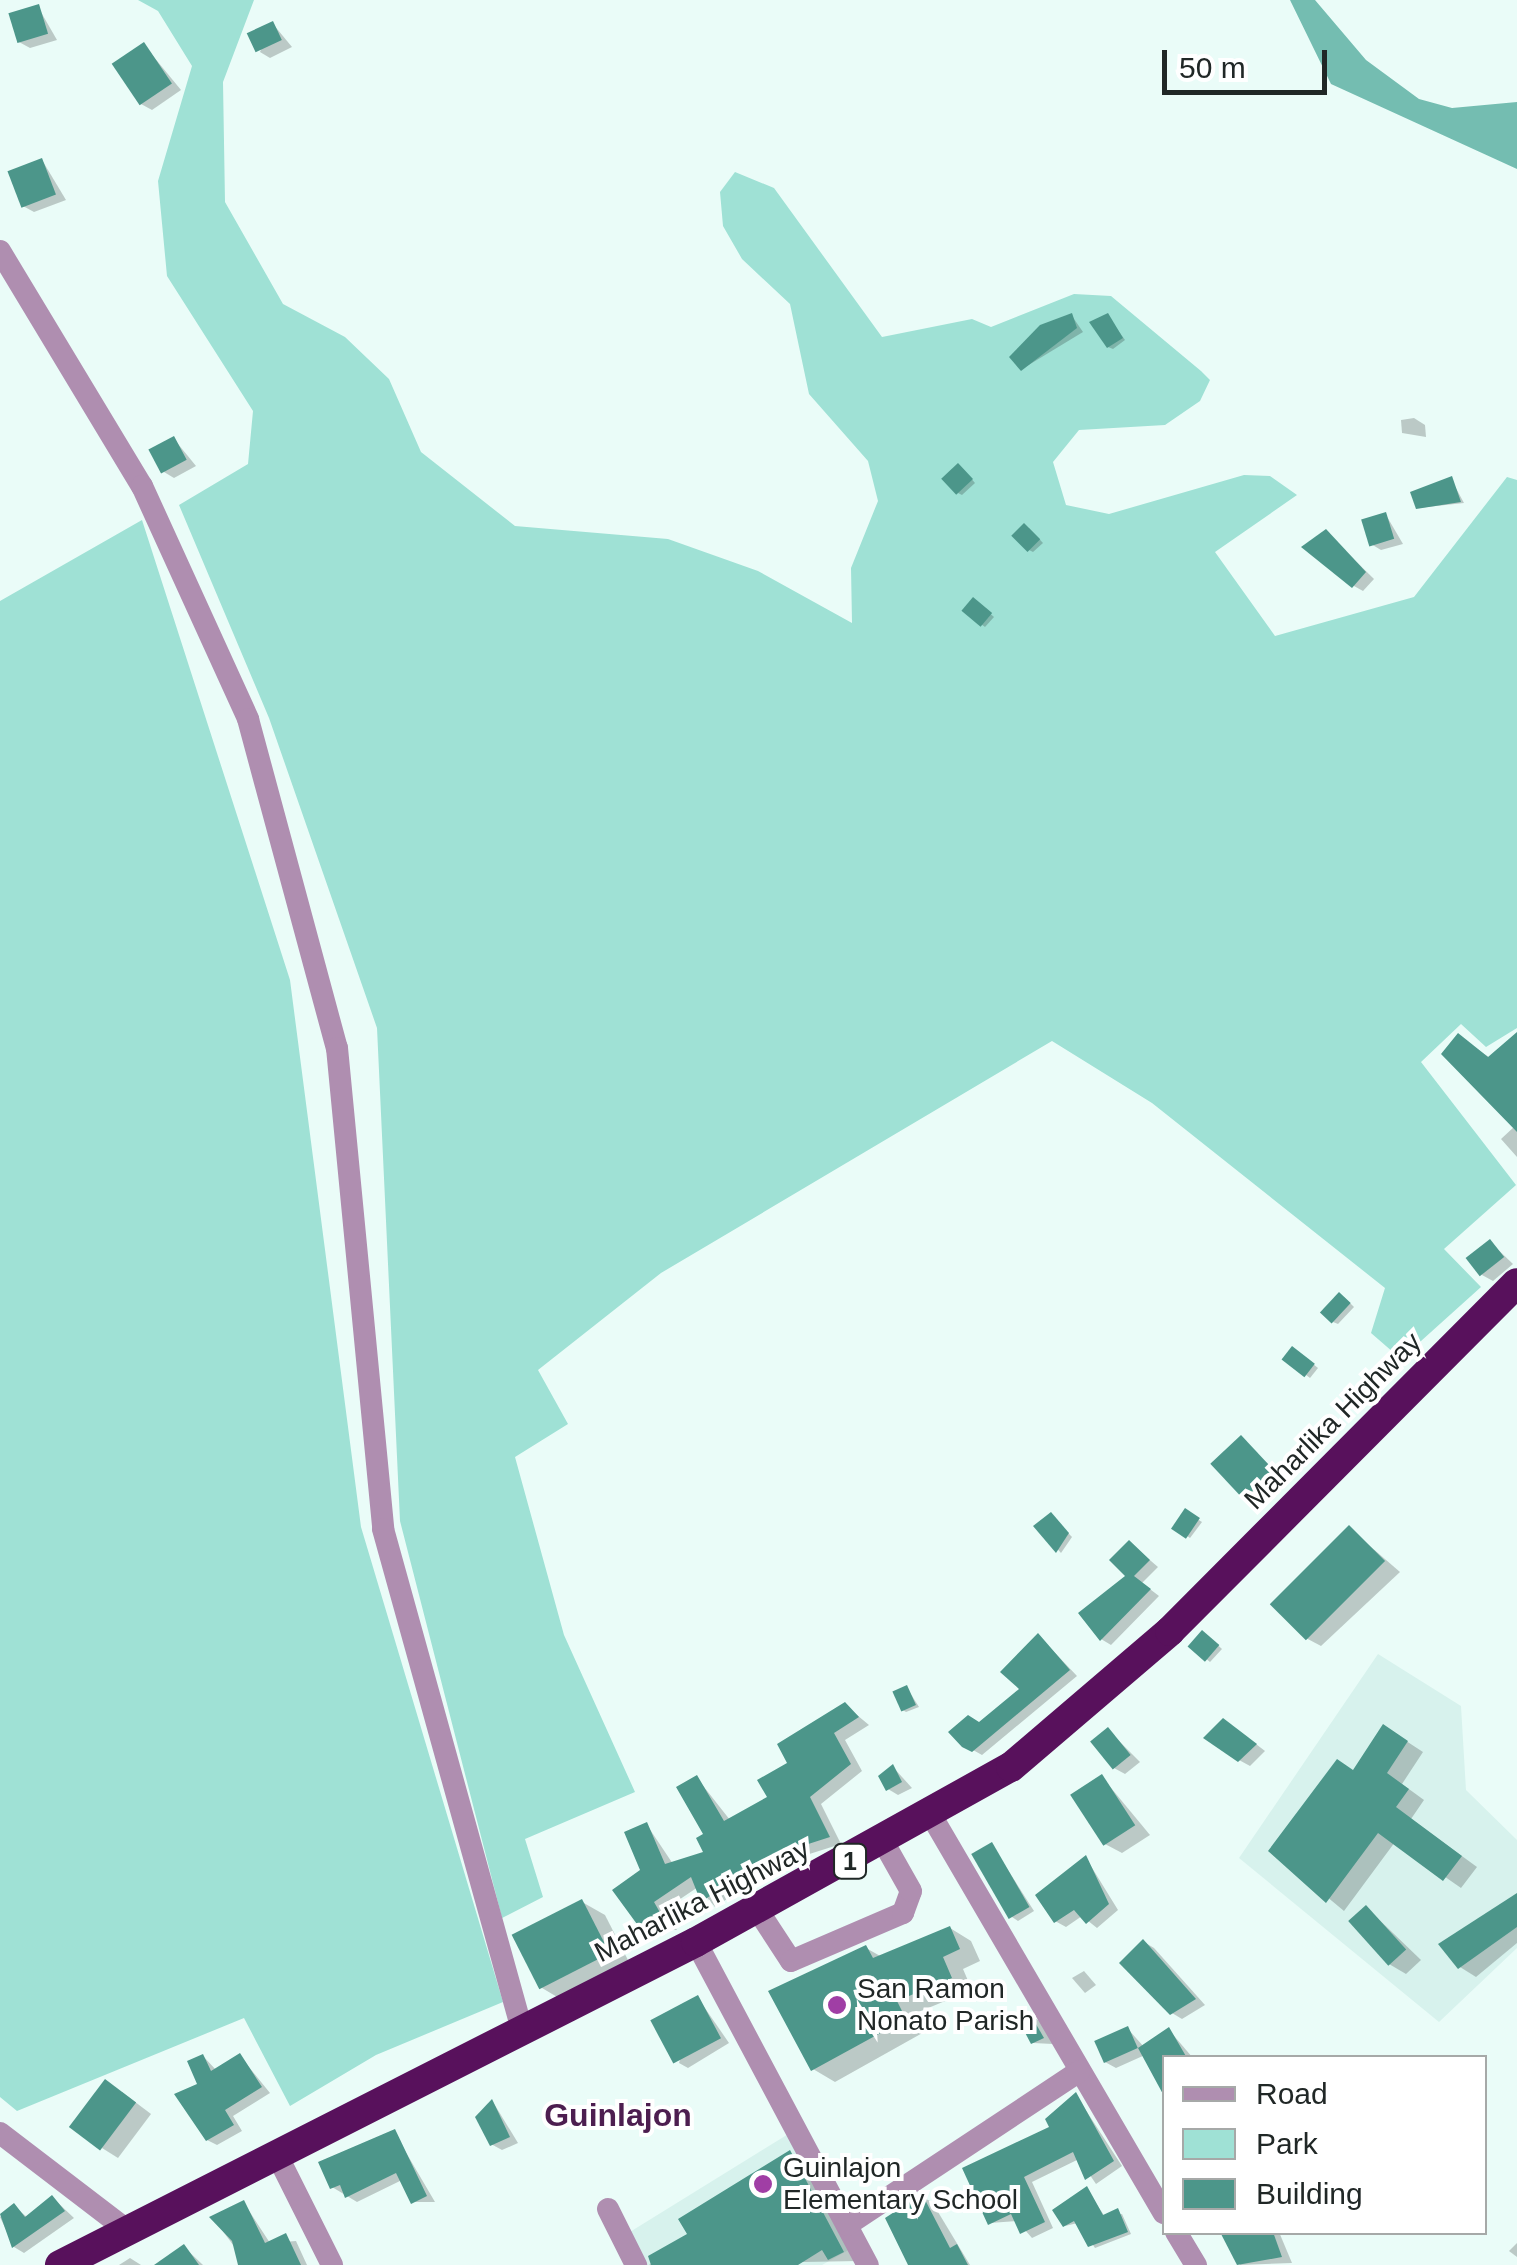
<!DOCTYPE html>
<html>
<head>
<meta charset="utf-8">
<style>
	body { margin:0 }
	#map { position:relative; width:1517px; height:2265px; overflow:hidden; background:#eafcf8; font-family:Arial,sans-serif }
	div>[style] { position:absolute }
	.built>* { inset:0; background:#d7f2ed }
	.green>* { inset:0; background:#9fe1d5 }
	.water>* { inset:0; background:#74bdb1 }
	.shadow>* { inset:0; background:#0003 }
	.building>* { inset:0; background:#4c968a; transform-origin:0 0 }
	.minor>* { height:22px; margin:-11px; padding:0 11px; transform-origin:11px; border-radius:11px; background:#af8eb0 }
	.highway>* { height:30px; margin:-15px; padding:0 15px; transform-origin:15px; border-radius:15px; background:#58115c }
	.dots>* { width:28px; height:28px; translate:-50% -50%; box-sizing:border-box; border:5px solid #fff; border-radius:50% }
	span { translate:-50% -50%; white-space:nowrap; text-align:center; line-height:1.15; -webkit-text-stroke:8px #fff; paint-order:stroke }
	.shield-label span { padding:2px 8px; background:#fff; border:2px solid; border-radius:8px; -webkit-text-stroke-width:0 }
	.shield-label { font-size:25px; color:#202726; font-weight:700 }
	.street-label { font-size:28px; color:#202726 }
	.poi-label { font-size:28px; color:#202726 }
	.left { translate:0 -50%; text-align:left }
	.quarter-label { font-size:32px; color:#4d1e50; font-weight:700 }
	.legend { position:absolute; left:1162px; top:2055px; width:325px; height:180px; box-sizing:border-box; background:#fff; border:2px solid #a6a9a8; margin:0; padding:12px 18px; list-style:none; font-size:30px; color:#202726 }
	.legend li { display:flex; align-items:center; gap:20px; height:50px }
	.legend b { width:50px; border:2px solid #a6a9a8 }
	.scale { position:absolute; left:1162px; top:50px; width:165px; height:45px; box-sizing:border-box; border:5px solid #202726; border-top:0; padding-left:12px; font-size:30px; line-height:35px; white-space:nowrap; color:#202726; -webkit-text-stroke:8px #fff; paint-order:stroke }
</style>
</head>
<body>
<div id="map">
	<div class="built">
		<div style="clip-path:polygon(1378px 1654px,1461px 1706px,1466px 1790px,1517px 1840px,1517px 1948px,1439px 2022px,1239px 1858px)"></div>
		<div style="clip-path:polygon(790px 2133px,852px 2248px,822px 2265px,642px 2265px,625px 2235px)"></div>
	</div>
	<div class="green">
		<div style="clip-path:polygon(138px 0,254px 0,223px 82px,225px 202px,283px 304px,345px 337px,389px 379px,421px 452px,515px 526px,668px 539px,758px 571px,852px 623px,851px 568px,878px 501px,868px 461px,809px 394px,790px 304px,742px 259px,723px 226px,720px 192px,735px 172px,774px 188px,882px 337px,972px 319px,991px 327px,1074px 294px,1111px 296px,1201px 371px,1210px 380px,1200px 401px,1165px 425px,1079px 430px,1053px 462px,1066px 505px,1109px 514px,1244px 475px,1270px 476px,1297px 495px,1215px 552px,1275px 636px,1414px 597px,1507px 477px,1517px 480px,1517px 1028px,1486px 1047px,1461px 1024px,1421px 1062px,1516px 1185px,1444px 1249px,1481px 1287px,1401px 1359px,1371px 1333px,1385px 1288px,1152px 1103px,1052px 1041px,661px 1273px,538px 1370px,568px 1424px,515px 1457px,564px 1635px,635px 1792px,525px 1839px,543px 1897px,502px 1918px,400px 1521px,377px 1028px,269px 718px,179px 505px,248px 464px,253px 411px,167px 276px,158px 181px,192px 66px,158px 11px)"></div>
		<div style="clip-path:polygon(142px 520px,290px 980px,361px 1527px,503px 2002px,376px 2055px,290px 2106px,244px 2018px,17px 2111px,0 2097px,0 601px)"></div>
	</div>
	<div class="water">
		<div style="clip-path:polygon(1290px 0,1315px 0,1366px 60px,1419px 99px,1452px 108px,1517px 102px,1517px 169px,1331px 84px)"></div>
	</div>
	<div class="shadow">
		<div style="clip-path:polygon(38px 7px,57px 40px,30px 48px,19px 42px)"></div>
		<div style="clip-path:polygon(273px 24px,292px 47px,270px 58px,260px 52px)"></div>
		<div style="clip-path:polygon(144px 45px,181px 90px,152px 110px,141px 104px)"></div>
		<div style="clip-path:polygon(42px 160px,66px 200px,34px 212px,23px 206px)"></div>
		<div style="clip-path:polygon(1072px 316px,1083px 332px,1022px 369px)"></div>
		<div style="clip-path:polygon(1108px 316px,1125px 340px,1113px 349px,1108px 347px)"></div>
		<div style="clip-path:polygon(1414px 418px,1425px 425px,1426px 437px,1402px 433px,1401px 420px)"></div>
		<div style="clip-path:polygon(174px 439px,196px 466px,174px 478px,164px 472px)"></div>
		<div style="clip-path:polygon(963px 469px,975px 483px,962px 495px,958px 493px)"></div>
		<div style="clip-path:polygon(1451px 479px,1464px 503px,1418px 508px)"></div>
		<div style="clip-path:polygon(1386px 515px,1403px 544px,1381px 550px,1371px 544px)"></div>
		<div style="clip-path:polygon(1029px 528px,1043px 543px,1033px 552px,1029px 550px)"></div>
		<div style="clip-path:polygon(1326px 532px,1374px 579px,1363px 591px,1354px 586px)"></div>
		<div style="clip-path:polygon(978px 603px,994px 617px,985px 627px,981px 624px)"></div>
		<div style="clip-path:polygon(1459px 1036px,1490px 1058px,1517px 1041px,1517px 1157px,1501px 1139px,1515px 1126px)"></div>
		<div style="clip-path:polygon(1490px 1242px,1513px 1264px,1493px 1281px,1482px 1275px)"></div>
		<div style="clip-path:polygon(1344px 1297px,1354px 1307px,1338px 1324px,1333px 1322px)"></div>
		<div style="clip-path:polygon(1297px 1351px,1318px 1368px,1310px 1378px,1285px 1359px)"></div>
		<div style="clip-path:polygon(1241px 1439px,1283px 1478px,1256px 1504px,1245px 1498px)"></div>
		<div style="clip-path:polygon(1186px 1512px,1202px 1522px,1190px 1538px,1174px 1527px)"></div>
		<div style="clip-path:polygon(1051px 1515px,1072px 1537px,1061px 1553px,1037px 1526px)"></div>
		<div style="clip-path:polygon(1349px 1528px,1400px 1572px,1321px 1646px,1304px 1637px)"></div>
		<div style="clip-path:polygon(1130px 1543px,1158px 1567px,1142px 1583px,1159px 1596px,1111px 1645px,1101px 1639px,1129px 1577px)"></div>
		<div style="clip-path:polygon(1207px 1635px,1222px 1649px,1210px 1662px,1191px 1646px)"></div>
		<div style="clip-path:polygon(1039px 1636px,1077px 1676px,982px 1755px,973px 1750px,980px 1725px,1023px 1689px)"></div>
		<div style="clip-path:polygon(907px 1688px,919px 1707px,906px 1712px,901px 1709px)"></div>
		<div style="clip-path:polygon(845px 1705px,869px 1725px,845px 1740px,862px 1771px,821px 1804px,841px 1844px,781px 1863px,715px 1907px,698px 1887px,664px 1910px,677px 1930px,644px 1929px,647px 1825px,673px 1864px,706px 1853px,697px 1778px,730px 1820px,770px 1798px)"></div>
		<div style="clip-path:polygon(1234px 1727px,1265px 1751px,1250px 1766px,1239px 1760px)"></div>
		<div style="clip-path:polygon(1108px 1730px,1140px 1762px,1125px 1774px,1114px 1768px)"></div>
		<div style="clip-path:polygon(1400px 1737px,1423px 1752px,1402px 1784px,1424px 1800px,1411px 1819px,1477px 1867px,1461px 1888px,1395px 1842px,1344px 1911px,1272px 1851px)"></div>
		<div style="clip-path:polygon(893px 1767px,912px 1788px,898px 1795px,888px 1789px)"></div>
		<div style="clip-path:polygon(1102px 1777px,1150px 1835px,1122px 1853px,1105px 1844px)"></div>
		<div style="clip-path:polygon(992px 1845px,1034px 1911px,1018px 1921px,1012px 1917px)"></div>
		<div style="clip-path:polygon(1086px 1858px,1118px 1910px,1097px 1928px,1082px 1916px,1066px 1927px,1055px 1921px)"></div>
		<div style="clip-path:polygon(1517px 1894px,1517px 1943px,1476px 1977px,1460px 1967px)"></div>
		<div style="clip-path:polygon(582px 1902px,605px 1915px,631px 1966px,564px 2001px,542px 1988px)"></div>
		<div style="clip-path:polygon(1367px 1908px,1421px 1960px,1406px 1974px,1389px 1964px)"></div>
		<div style="clip-path:polygon(950px 1928px,971px 1941px,980px 1961px,963px 1969px,972px 1990px,916px 2013px,926px 2031px,835px 2082px,813px 2069px,866px 1948px,882px 1957px)"></div>
		<div style="clip-path:polygon(1144px 1942px,1154px 1948px,1205px 2005px,1182px 2019px,1172px 2013px)"></div>
		<div style="clip-path:polygon(1084px 1971px,1096px 1985px,1085px 1993px,1072px 1978px)"></div>
		<div style="clip-path:polygon(698px 1998px,729px 2043px,688px 2068px,679px 2063px)"></div>
		<div style="clip-path:polygon(1029px 2015px,1040px 2021px,1053px 2044px,1033px 2043px)"></div>
		<div style="clip-path:polygon(1128px 2029px,1144px 2047px,1169px 2030px,1193px 2058px,1164px 2058px,1164px 2085px,1145px 2055px,1116px 2068px,1105px 2062px)"></div>
		<div style="clip-path:polygon(203px 2056px,217px 2071px,240px 2056px,270px 2093px,233px 2116px,242px 2131px,217px 2145px,207px 2140px)"></div>
		<div style="clip-path:polygon(122px 2092px,151px 2114px,118px 2158px,102px 2148px)"></div>
		<div style="clip-path:polygon(1076px 2095px,1122px 2166px,1096px 2184px,1079px 2159px,1032px 2182px,1053px 2228px,1032px 2238px,1017px 2221px,990px 2223px)"></div>
		<div style="clip-path:polygon(493px 2102px,518px 2143px,502px 2150px,491px 2144px)"></div>
		<div style="clip-path:polygon(394px 2132px,435px 2202px,413px 2202px,402px 2180px,357px 2202px,332px 2187px)"></div>
		<div style="clip-path:polygon(790px 2153px,806px 2162px,859px 2261px,649px 2265px)"></div>
		<div style="clip-path:polygon(1087px 2189px,1105px 2217px,1122px 2214px,1131px 2234px,1095px 2248px,1078px 2223px,1065px 2226px)"></div>
		<div style="clip-path:polygon(922px 2197px,932px 2202px,970px 2265px,910px 2265px)"></div>
		<div style="clip-path:polygon(53px 2198px,74px 2218px,24px 2253px,14px 2247px,0 2217px,14px 2206px,28px 2218px)"></div>
		<div style="clip-path:polygon(244px 2203px,270px 2243px,296px 2241px,307px 2265px,248px 2265px,213px 2218px)"></div>
		<div style="clip-path:polygon(1224px 2232px,1279px 2232px,1292px 2263px,1240px 2265px)"></div>
		<div style="clip-path:polygon(1517px 2243px,1517px 2257px,1509px 2251px)"></div>
		<div style="clip-path:polygon(184px 2247px,203px 2265px,159px 2265px)"></div>
		<div style="clip-path:polygon(130px 2258px,141px 2265px,119px 2265px)"></div>
	</div>
	<div class="building">
		<div style="left:39px;top:4px;width:31px;height:32px;rotate:73deg"></div>
		<div style="left:273px;top:21px;width:21px;height:29px;rotate:65deg"></div>
		<div style="left:144px;top:42px;width:50px;height:39px;rotate:56deg"></div>
		<div style="left:42px;top:158px;width:39px;height:37px;rotate:69deg"></div>
		<div style="clip-path:polygon(1072px 313px,1077px 328px,1021px 371px,1009px 357px,1040px 325px)"></div>
		<div style="clip-path:polygon(1108px 313px,1123px 338px,1107px 348px,1089px 322px)"></div>
		<div style="left:174px;top:436px;width:27px;height:29px;rotate:62deg"></div>
		<div style="left:958px;top:463px;width:22px;height:23px;rotate:47deg"></div>
		<div style="clip-path:polygon(1452px 476px,1461px 502px,1416px 509px,1410px 492px)"></div>
		<div style="left:1386px;top:512px;width:28px;height:26px;rotate:73deg"></div>
		<div style="left:1024px;top:523px;width:23px;height:18px;rotate:45deg"></div>
		<div style="clip-path:polygon(1326px 529px,1366px 572px,1352px 588px,1301px 547px)"></div>
		<div style="left:973px;top:597px;width:25px;height:18px;rotate:40deg"></div>
		<div style="clip-path:polygon(1517px 1032px,1517px 1132px,1441px 1054px,1458px 1033px,1488px 1057px)"></div>
		<div style="left:1490px;top:1239px;width:23px;height:31px;rotate:52deg"></div>
		<div style="left:1339px;top:1292px;width:16px;height:28px;rotate:43deg"></div>
		<div style="left:1292px;top:1346px;width:29px;height:17px;rotate:38deg"></div>
		<div style="left:1241px;top:1435px;width:49px;height:42px;rotate:47deg"></div>
		<div style="left:1185px;top:1508px;width:18px;height:25px;rotate:34deg"></div>
		<div style="clip-path:polygon(1051px 1512px,1069px 1533px,1056px 1553px,1033px 1526px)"></div>
		<div style="left:1349px;top:1525px;width:51px;height:112px;rotate:45deg"></div>
		<div style="clip-path:polygon(1129px 1540px,1150px 1560px,1134px 1576px,1151px 1589px,1100px 1641px,1078px 1613px,1125px 1576px,1109px 1560px)"></div>
		<div style="left:1202px;top:1630px;width:23px;height:22px;rotate:41deg"></div>
		<div style="clip-path:polygon(1038px 1633px,1070px 1670px,972px 1752px,962px 1747px,948px 1732px,968px 1715px,979px 1722px,1019px 1689px,1000px 1672px)"></div>
		<div style="left:907px;top:1685px;width:22px;height:16px;rotate:66deg"></div>
		<div style="clip-path:polygon(845px 1702px,859px 1717px,834px 1733px,851px 1764px,810px 1797px,830px 1837px,768px 1857px,701px 1902px,691px 1877px,654px 1902px,666px 1923px,642px 1931px,612px 1890px,640px 1870px,624px 1832px,647px 1822px,665px 1864px,703px 1852px,696px 1838px,703px 1834px,676px 1787px,697px 1775px,724px 1821px,767px 1797px,757px 1780px,787px 1763px,777px 1744px)"></div>
		<div style="clip-path:polygon(1223px 1718px,1257px 1744px,1238px 1762px,1203px 1738px)"></div>
		<div style="clip-path:polygon(1383px 1724px,1408px 1741px,1387px 1773px,1409px 1789px,1396px 1807px,1462px 1856px,1443px 1881px,1378px 1833px,1326px 1903px,1268px 1851px,1337px 1759px,1353px 1770px)"></div>
		<div style="left:1108px;top:1727px;width:36px;height:23px;rotate:51deg"></div>
		<div style="clip-path:polygon(893px 1764px,902px 1782px,886px 1791px,878px 1776px)"></div>
		<div style="left:1102px;top:1774px;width:61px;height:38px;rotate:57deg"></div>
		<div style="left:992px;top:1842px;width:75px;height:24px;rotate:60deg"></div>
		<div style="clip-path:polygon(1086px 1855px,1109px 1904px,1086px 1924px,1074px 1910px,1054px 1923px,1035px 1895px)"></div>
		<div style="clip-path:polygon(1517px 1893px,1517px 1927px,1458px 1969px,1438px 1944px)"></div>
		<div style="left:582px;top:1899px;width:61px;height:79px;rotate:63deg"></div>
		<div style="left:1366px;top:1905px;width:60px;height:24px;rotate:48deg"></div>
		<div style="clip-path:polygon(950px 1926px,960px 1949px,943px 1957px,952px 1978px,897px 2001px,906px 2019px,811px 2071px,768px 1991px,866px 1945px,873px 1958px)"></div>
		<div style="clip-path:polygon(1143px 1939px,1196px 1999px,1170px 2015px,1119px 1963px)"></div>
		<div style="left:698px;top:1995px;width:49px;height:54px;rotate:62deg"></div>
		<div style="clip-path:polygon(1029px 2012px,1044px 2038px,1031px 2044px,1018px 2019px)"></div>
		<div style="left:1128px;top:2026px;width:24px;height:37px;rotate:66deg"></div>
		<div style="clip-path:polygon(1169px 2027px,1187px 2058px,1164px 2058px,1164px 2096px,1138px 2048px)"></div>
		<div style="clip-path:polygon(240px 2053px,262px 2087px,225px 2110px,234px 2125px,206px 2141px,174px 2094px,197px 2084px,187px 2061px,203px 2054px,211px 2071px)"></div>
		<div style="left:105px;top:2079px;width:39px;height:60px;rotate:37deg"></div>
		<div style="clip-path:polygon(1076px 2092px,1114px 2161px,1085px 2180px,1073px 2152px,1024px 2177px,1045px 2222px,1020px 2234px,1011px 2214px,988px 2225px,962px 2168px,1049px 2127px,1045px 2119px)"></div>
		<div style="clip-path:polygon(492px 2099px,510px 2137px,490px 2146px,475px 2117px)"></div>
		<div style="clip-path:polygon(395px 2129px,427px 2196px,411px 2204px,396px 2173px,345px 2198px,340px 2185px,330px 2189px,318px 2162px)"></div>
		<div style="clip-path:polygon(790px 2150px,844px 2252px,828px 2260px,822px 2250px,798px 2265px,651px 2265px,648px 2256px,687px 2234px,678px 2219px)"></div>
		<div style="clip-path:polygon(1087px 2186px,1103px 2215px,1118px 2208px,1128px 2232px,1088px 2247px,1074px 2221px,1063px 2227px,1052px 2210px)"></div>
		<div style="clip-path:polygon(922px 2194px,950px 2248px,957px 2244px,968px 2265px,908px 2265px,885px 2218px)"></div>
		<div style="clip-path:polygon(52px 2195px,65px 2211px,12px 2248px,0 2214px,14px 2203px,25px 2217px)"></div>
		<div style="clip-path:polygon(244px 2200px,265px 2243px,286px 2233px,301px 2265px,238px 2265px,232px 2241px,209px 2217px)"></div>
		<div style="clip-path:polygon(1220px 2232px,1273px 2232px,1282px 2257px,1237px 2265px)"></div>
		<div style="clip-path:polygon(184px 2244px,199px 2265px,154px 2265px)"></div>
	</div>
	<div class="minor">
		<div style="left:0;top:251px;width:275px;rotate:58.9deg"></div>
		<div style="left:142px;top:486px;width:256px;rotate:65.5deg"></div>
		<div style="left:248px;top:719px;width:341px;rotate:74.9deg"></div>
		<div style="left:337px;top:1048px;width:483px;rotate:84.5deg"></div>
		<div style="left:383px;top:1529px;width:520px;rotate:74.49deg"></div>
		<div style="left:931px;top:1815px;width:461px;rotate:59.7deg"></div>
		<div style="left:757px;top:1909px;width:62px;rotate:56.8deg"></div>
		<div style="left:791px;top:1961px;width:122px;rotate:-23.2deg"></div>
		<div style="left:903px;top:1913px;width:23px;rotate:-70deg"></div>
		<div style="left:911px;top:1891px;width:55px;rotate:-119.4deg"></div>
		<div style="left:696px;top:1942px;width:366px;rotate:62deg"></div>
		<div style="left:0;top:2133px;width:161px;rotate:37.4deg"></div>
		<div style="left:277px;top:2155px;width:123px;rotate:63.4deg"></div>
		<div style="left:608px;top:2209px;width:63px;rotate:63.4deg"></div>
		<div style="left:847px;top:2225px;width:279px;rotate:-33.5deg"></div>
		<div style="left:1176px;top:2232px;width:39px;rotate:59deg"></div>
	</div>
	<div class="highway">
		<div style="left:60px;top:2265px;width:713px;rotate:-26.92deg"></div>
		<div style="left:696px;top:1942px;width:360px;rotate:-29.1deg"></div>
		<div style="left:1011px;top:1767px;width:209px;rotate:-40.5deg"></div>
		<div style="left:1170px;top:1631px;width:491px;rotate:-45.1deg"></div>
	</div>
	<div class="dots">
		<div style="left:837px;top:2005px;background:#a03ea5"></div>
		<div style="left:763px;top:2184px;background:#a03ea5"></div>
	</div>
	<div class="shield-label">
		<span style="left:850px;top:1861px">1</span>
	</div>
	<div class="street-label">
		<span style="left:1333px;top:1421px;rotate:-45deg">Maharlika Highway</span>
		<span style="left:702px;top:1901px;rotate:-27deg">Maharlika Highway</span>
	</div>
	<div class="poi-label">
		<span class="left" style="left:857px;top:2005px">San Ramon<br>Nonato Parish</span>
		<span class="left" style="left:783px;top:2184px">Guinlajon<br>Elementary School</span>
	</div>
	<div class="quarter-label">
		<span style="left:618px;top:2115px">Guinlajon</span>
	</div>
	<ul class="legend">
	<li><b style="height:12px;background:#af8eb0"></b>Road</li>
	<li><b style="height:28px;background:#9fe1d5"></b>Park</li>
	<li><b style="height:28px;background:#4c968a"></b>Building</li>
	</ul>
	<div class="scale">50 m</div>
</div>
</body>
</html>
